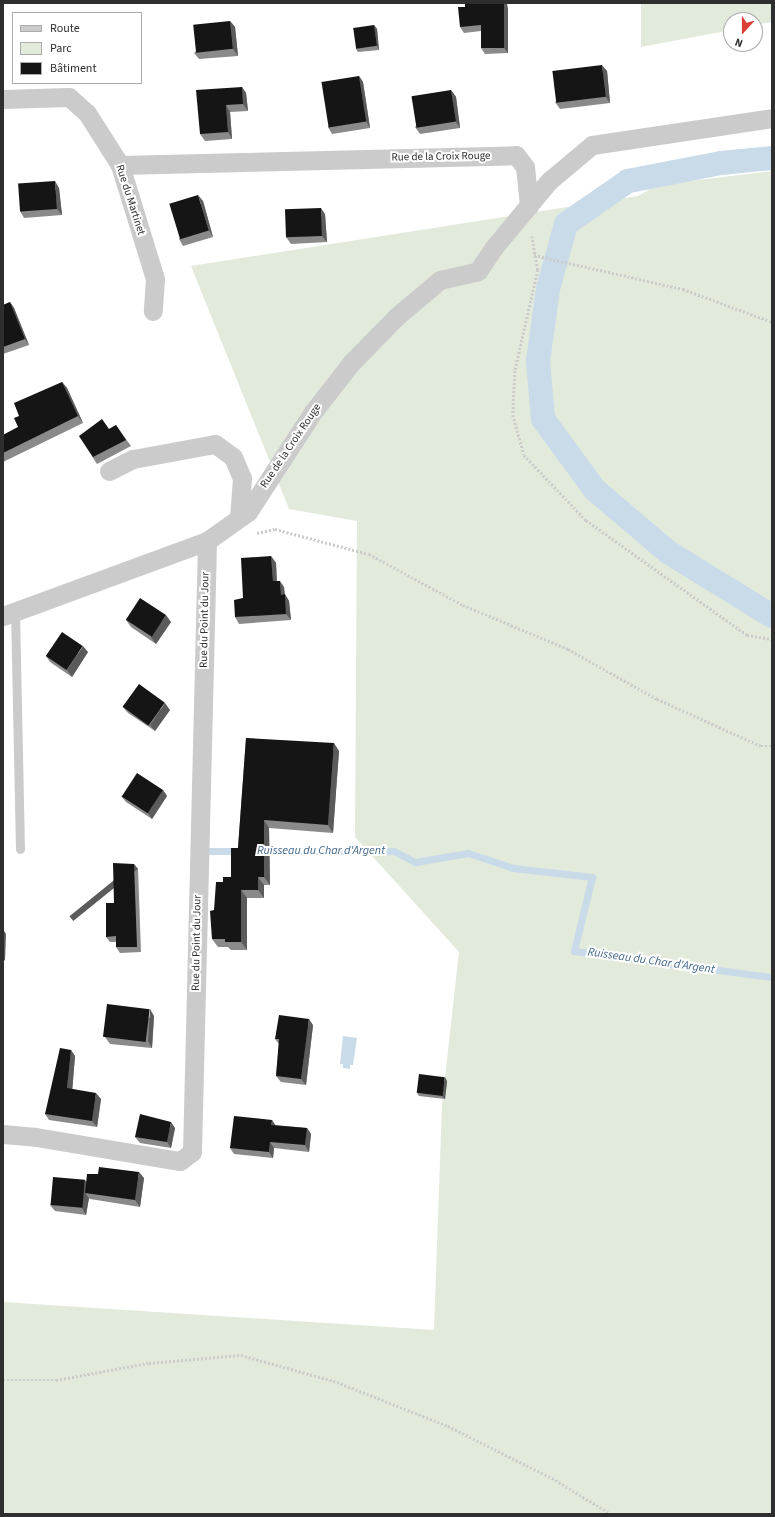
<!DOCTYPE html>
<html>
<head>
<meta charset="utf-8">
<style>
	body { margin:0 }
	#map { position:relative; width:775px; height:1517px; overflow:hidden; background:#fff; font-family:"Source Sans 3",sans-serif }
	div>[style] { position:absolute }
	.green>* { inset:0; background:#e2eadc }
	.water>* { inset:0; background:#c9dae9 }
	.stream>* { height:7px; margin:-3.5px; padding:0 3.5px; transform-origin:3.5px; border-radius:3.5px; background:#c9dae9 }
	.canal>* { height:24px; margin:-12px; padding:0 12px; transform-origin:12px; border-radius:12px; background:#c9dae9 }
	.path>* { height:2.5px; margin-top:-1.25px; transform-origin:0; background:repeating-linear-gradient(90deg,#cbcbcb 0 2px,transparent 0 4px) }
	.service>* { height:9px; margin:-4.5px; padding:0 4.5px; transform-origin:4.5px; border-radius:4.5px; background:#cbcbcb }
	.minor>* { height:19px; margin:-9.5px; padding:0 9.5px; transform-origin:9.5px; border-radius:9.5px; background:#cbcbcb }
	.wall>* { inset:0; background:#8a8a8a }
	.shaded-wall>* { inset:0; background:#5b5b5b; transform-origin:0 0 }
	.building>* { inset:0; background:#151515; transform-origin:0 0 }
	span { translate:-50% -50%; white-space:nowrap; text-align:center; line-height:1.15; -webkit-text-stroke:4px #fff; paint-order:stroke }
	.street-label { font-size:11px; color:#2e2e2e }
	.water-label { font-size:12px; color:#40678b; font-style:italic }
	.frame { position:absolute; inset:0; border:4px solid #2e2e2e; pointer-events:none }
	.legend { position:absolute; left:12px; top:12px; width:130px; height:72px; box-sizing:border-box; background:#fff; border:1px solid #ababab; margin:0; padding:5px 7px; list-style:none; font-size:12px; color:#2e2e2e }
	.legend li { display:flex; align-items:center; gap:8px; height:20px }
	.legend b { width:20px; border:1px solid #ababab }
	.north { position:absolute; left:723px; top:12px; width:40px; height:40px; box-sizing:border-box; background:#fff; border:1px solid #ababab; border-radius:50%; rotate:201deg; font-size:11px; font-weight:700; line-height:16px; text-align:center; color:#2e2e2e }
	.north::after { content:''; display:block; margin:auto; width:14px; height:18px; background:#db3d39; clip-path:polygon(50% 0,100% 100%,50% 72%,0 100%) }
</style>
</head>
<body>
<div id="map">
	<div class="green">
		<div style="clip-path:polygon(641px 3px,772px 3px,772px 22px,755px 25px,755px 20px,731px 20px,731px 30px,641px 47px)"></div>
		<div style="clip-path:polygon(772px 171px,772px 1514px,3px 1514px,3px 1302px,434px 1330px,442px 1105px,459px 952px,355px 837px,357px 521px,289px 509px,191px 266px,638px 196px,657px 185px)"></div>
	</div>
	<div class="water">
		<div style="clip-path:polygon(343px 1036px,357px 1038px,353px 1065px,350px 1065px,350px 1069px,343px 1068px,343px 1064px,340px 1064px)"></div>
	</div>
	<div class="stream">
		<div style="left:199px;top:851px;width:40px"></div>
		<div style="left:261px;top:851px;width:133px"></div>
		<div style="left:394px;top:851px;width:24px;rotate:28deg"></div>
		<div style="left:415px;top:862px;width:54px;rotate:-9.6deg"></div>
		<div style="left:468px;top:853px;width:47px;rotate:18.4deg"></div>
		<div style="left:513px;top:868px;width:80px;rotate:6.5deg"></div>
		<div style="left:592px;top:877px;width:76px;rotate:103.7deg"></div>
		<div style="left:574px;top:951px;width:200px;rotate:7.5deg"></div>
	</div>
	<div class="canal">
		<div style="left:772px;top:158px;width:51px;rotate:174.4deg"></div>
		<div style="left:721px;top:163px;width:95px;rotate:169deg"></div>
		<div style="left:628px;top:181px;width:75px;rotate:145.3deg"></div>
		<div style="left:566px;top:224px;width:67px;rotate:105.5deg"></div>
		<div style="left:548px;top:289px;width:73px;rotate:97.9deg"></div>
		<div style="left:538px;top:361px;width:58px;rotate:85.1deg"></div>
		<div style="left:543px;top:419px;width:88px;rotate:53.8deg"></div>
		<div style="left:595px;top:490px;width:96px;rotate:40.3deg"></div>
		<div style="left:668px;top:552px;width:122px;rotate:31.6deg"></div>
	</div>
	<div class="path">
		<div style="left:532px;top:236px;width:35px;rotate:80deg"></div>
		<div style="left:538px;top:270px;width:104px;rotate:102.8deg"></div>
		<div style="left:515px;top:371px;width:44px;rotate:92.6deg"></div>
		<div style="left:513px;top:415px;width:41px;rotate:74.6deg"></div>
		<div style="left:524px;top:455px;width:90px;rotate:46.4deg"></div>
		<div style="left:586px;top:520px;width:198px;rotate:35.5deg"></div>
		<div style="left:747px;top:635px;width:25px;rotate:9deg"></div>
		<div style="left:534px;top:255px;width:153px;rotate:12.9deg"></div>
		<div style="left:683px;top:289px;width:95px;rotate:20.3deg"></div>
		<div style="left:257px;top:533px;width:18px;rotate:-13deg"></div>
		<div style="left:275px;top:529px;width:97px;rotate:14.9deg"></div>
		<div style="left:369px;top:554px;width:107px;rotate:28.5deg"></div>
		<div style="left:463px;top:605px;width:114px;rotate:22.7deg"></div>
		<div style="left:568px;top:649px;width:102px;rotate:29.3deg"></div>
		<div style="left:657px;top:699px;width:114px;rotate:24.3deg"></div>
		<div style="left:761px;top:746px;width:11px"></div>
		<div style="left:3px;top:1380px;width:53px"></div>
		<div style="left:56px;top:1380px;width:95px;rotate:-10.4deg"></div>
		<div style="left:149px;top:1363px;width:92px;rotate:-5deg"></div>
		<div style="left:241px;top:1355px;width:100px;rotate:15.7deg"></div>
		<div style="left:337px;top:1382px;width:119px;rotate:21.6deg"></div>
		<div style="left:448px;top:1426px;width:116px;rotate:26.6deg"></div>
		<div style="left:552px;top:1478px;width:69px;rotate:31.4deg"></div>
	</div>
	<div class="service">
		<div style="left:15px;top:611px;width:238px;rotate:88.8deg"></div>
	</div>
	<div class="minor">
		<div style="left:3px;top:99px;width:66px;rotate:-1.7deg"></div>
		<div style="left:69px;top:97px;width:24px;rotate:42deg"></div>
		<div style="left:87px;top:113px;width:62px;rotate:57.6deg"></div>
		<div style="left:120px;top:165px;width:119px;rotate:72.9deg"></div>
		<div style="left:155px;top:279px;width:32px;rotate:94deg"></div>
		<div style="left:120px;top:165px;width:396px;rotate:-1.4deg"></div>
		<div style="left:516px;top:155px;width:15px;rotate:53deg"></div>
		<div style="left:525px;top:167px;width:39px;rotate:84deg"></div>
		<div style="left:109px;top:471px;width:27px;rotate:-27deg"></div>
		<div style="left:133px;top:459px;width:83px;rotate:-10.4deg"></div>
		<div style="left:215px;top:444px;width:22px;rotate:36deg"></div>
		<div style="left:233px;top:457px;width:23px;rotate:67deg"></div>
		<div style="left:242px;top:478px;width:40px;rotate:94.3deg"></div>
		<div style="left:3px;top:616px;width:217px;rotate:-20.2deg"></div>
		<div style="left:207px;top:541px;width:50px;rotate:-35.3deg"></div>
		<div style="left:248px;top:512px;width:119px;rotate:-57deg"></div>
		<div style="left:313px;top:412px;width:62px;rotate:-52.2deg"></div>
		<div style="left:351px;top:363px;width:64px;rotate:-45.6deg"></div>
		<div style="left:396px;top:317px;width:57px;rotate:-40.1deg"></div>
		<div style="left:440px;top:280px;width:39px;rotate:-13deg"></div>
		<div style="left:478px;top:271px;width:30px;rotate:-56deg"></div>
		<div style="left:495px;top:246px;width:85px;rotate:-50.3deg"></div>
		<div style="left:549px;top:181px;width:56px;rotate:-39.9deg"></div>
		<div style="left:592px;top:145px;width:182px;rotate:-8.5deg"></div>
		<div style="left:3px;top:1134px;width:33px;rotate:5deg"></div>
		<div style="left:36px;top:1137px;width:146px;rotate:9.5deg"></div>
		<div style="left:180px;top:1161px;width:15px;rotate:-37deg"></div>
		<div style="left:192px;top:1152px;width:611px;rotate:-88.59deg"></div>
	</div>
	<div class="wall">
		<div style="clip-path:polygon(508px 9px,508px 53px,485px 54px,481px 48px,481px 31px,464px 33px,460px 27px)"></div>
		<div style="clip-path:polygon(230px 21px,235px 27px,238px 56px,199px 59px,194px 53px)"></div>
		<div style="clip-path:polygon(374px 25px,377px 29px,379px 50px,358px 52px,356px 49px)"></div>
		<div style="clip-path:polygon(607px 71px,610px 103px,560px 109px,555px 102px)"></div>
		<div style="clip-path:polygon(359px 76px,363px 82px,370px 128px,332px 134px,328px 127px)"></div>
		<div style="clip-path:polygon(242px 87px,246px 93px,248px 111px,230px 112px,232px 139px,205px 141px,200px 134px)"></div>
		<div style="clip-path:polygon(451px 90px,456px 97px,460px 128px,420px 134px,415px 127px)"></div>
		<div style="clip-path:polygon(59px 188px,62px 215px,24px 218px,20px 211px)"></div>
		<div style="clip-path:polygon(203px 201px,213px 237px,183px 246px,179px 239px)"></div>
		<div style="clip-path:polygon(325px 214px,327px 242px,291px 244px,286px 237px)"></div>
		<div style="clip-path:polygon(10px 302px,14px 308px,29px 345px,3px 354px,3px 305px)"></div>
		<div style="clip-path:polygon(62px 382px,67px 388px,83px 423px,3px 462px,3px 435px,18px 427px,19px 416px)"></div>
		<div style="clip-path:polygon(116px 425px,131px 446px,97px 464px,79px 436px,109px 429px)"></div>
		<div style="clip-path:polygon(271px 556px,276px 563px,277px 581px,284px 587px,285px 595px,289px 601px,291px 620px,239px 624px,235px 617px,243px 598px)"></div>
		<div style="clip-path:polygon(126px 620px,171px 622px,156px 644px,131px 627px)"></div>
		<div style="clip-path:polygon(88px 652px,72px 677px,50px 662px,46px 656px)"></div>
		<div style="clip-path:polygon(123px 707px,170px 710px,155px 731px,128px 713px)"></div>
		<div style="clip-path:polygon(246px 738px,339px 751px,333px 833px,269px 828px,270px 885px,264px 885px,264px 898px,247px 898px,247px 950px,231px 950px,228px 947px,218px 947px,212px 939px,214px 910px,223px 882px,231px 877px,238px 848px)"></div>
		<div style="clip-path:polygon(163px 790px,167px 796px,152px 819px,126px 802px,121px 796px)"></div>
		<div style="clip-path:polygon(134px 864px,138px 869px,141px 952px,120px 953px,116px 947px,116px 942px,110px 942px,106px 937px,114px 903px)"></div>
		<div style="clip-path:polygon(154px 1016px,152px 1048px,110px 1044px,105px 1037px)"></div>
		<div style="clip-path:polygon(313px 1025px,306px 1085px,281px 1082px,276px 1076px,279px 1044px,275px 1039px)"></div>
		<div style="clip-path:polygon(71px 1050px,75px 1056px,72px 1089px,101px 1099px,97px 1127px,49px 1120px,45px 1114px)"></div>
		<div style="clip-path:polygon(447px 1081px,445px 1099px,419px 1096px,417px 1093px)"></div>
		<div style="clip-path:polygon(272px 1120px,275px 1125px,307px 1128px,311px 1134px,309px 1152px,274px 1148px,273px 1158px,234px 1154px,230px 1148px)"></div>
		<div style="clip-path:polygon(175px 1128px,171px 1148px,140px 1143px,135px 1137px)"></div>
		<div style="clip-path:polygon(144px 1178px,140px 1207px,90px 1199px,89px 1198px,86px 1215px,55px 1211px,50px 1205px,85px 1180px,86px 1182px)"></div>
	</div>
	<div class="shaded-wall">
		<div style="clip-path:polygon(504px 3px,507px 3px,508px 9px,508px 53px,504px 48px)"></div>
		<div style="clip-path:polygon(230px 21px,235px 27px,238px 56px,233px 49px)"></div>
		<div style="clip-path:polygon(374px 25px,377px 29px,379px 50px,377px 46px)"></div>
		<div style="clip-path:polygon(602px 65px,607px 71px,610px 103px,606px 97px)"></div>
		<div style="clip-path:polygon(359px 76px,363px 82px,370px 128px,366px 121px)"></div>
		<div style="clip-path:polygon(242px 87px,246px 93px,248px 111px,243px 104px)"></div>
		<div style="clip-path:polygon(451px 90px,456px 97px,460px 128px,456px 122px)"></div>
		<div style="clip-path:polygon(226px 105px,230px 112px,232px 139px,228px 132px)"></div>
		<div style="clip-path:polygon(55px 181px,59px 188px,62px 215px,57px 209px)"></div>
		<div style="clip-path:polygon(198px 195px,203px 201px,213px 237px,209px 230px)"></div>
		<div style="clip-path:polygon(321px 208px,325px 214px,327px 242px,322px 236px)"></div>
		<div style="clip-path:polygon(10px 302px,14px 308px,29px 345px,25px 339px)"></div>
		<div style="clip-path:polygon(62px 382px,67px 388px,83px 423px,78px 416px)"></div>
		<div style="clip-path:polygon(271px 556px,276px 563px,277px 587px,273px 581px)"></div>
		<div style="clip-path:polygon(280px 581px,284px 587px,285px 601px,281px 595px)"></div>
		<div style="clip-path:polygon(285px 594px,289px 601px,291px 620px,286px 614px)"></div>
		<div style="clip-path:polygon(166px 615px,171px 622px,156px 644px,151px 637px)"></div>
		<div style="clip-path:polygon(83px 646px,88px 652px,72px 677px,67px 670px)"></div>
		<div style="clip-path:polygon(165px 703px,170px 710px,155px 731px,150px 725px)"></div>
		<div style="clip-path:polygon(334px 743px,339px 751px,333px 833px,328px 825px)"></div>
		<div style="clip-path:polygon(163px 790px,167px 796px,152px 819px,148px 813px)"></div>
		<div style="clip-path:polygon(264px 820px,269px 828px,270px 885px,264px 877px)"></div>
		<div style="left:134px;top:864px;width:6px;height:83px;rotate:51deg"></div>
		<div style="clip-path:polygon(258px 877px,264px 885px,264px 898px,258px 890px)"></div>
		<div style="clip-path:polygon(241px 890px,247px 898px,247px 950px,241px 942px)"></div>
		<div style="clip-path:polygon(3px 929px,6px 934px,5px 961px,3px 958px)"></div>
		<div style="clip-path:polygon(150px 1009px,154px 1016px,152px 1048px,148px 1041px)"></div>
		<div style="clip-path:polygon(309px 1019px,313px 1025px,306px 1085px,301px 1079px)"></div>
		<div style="clip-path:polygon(71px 1050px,75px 1056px,72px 1094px,67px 1088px)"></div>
		<div style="clip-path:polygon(445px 1077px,447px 1081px,445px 1099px,442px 1096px)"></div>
		<div style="clip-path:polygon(96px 1093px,101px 1099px,97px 1127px,92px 1121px)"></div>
		<div style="clip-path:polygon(272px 1120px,276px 1126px,271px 1125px)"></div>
		<div style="clip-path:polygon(171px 1122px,175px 1128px,171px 1148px,167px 1142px)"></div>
		<div style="clip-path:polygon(307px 1128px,311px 1134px,309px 1152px,305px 1145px)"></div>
		<div style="clip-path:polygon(270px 1142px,274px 1148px,273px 1158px,269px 1152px)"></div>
		<div style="clip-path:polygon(139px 1172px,144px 1178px,140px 1207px,135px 1200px)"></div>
		<div style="clip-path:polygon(85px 1180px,90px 1187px,85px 1193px,89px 1198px,86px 1215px,82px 1208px)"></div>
	</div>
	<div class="building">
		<div style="clip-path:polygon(465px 3px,504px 3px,504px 48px,481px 48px,481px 25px,460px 27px,458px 7px,465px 7px)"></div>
		<div style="left:230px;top:21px;width:28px;height:37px;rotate:84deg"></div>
		<div style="left:374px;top:25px;width:21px;height:21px;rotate:82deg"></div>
		<div style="left:602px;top:65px;width:32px;height:50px;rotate:83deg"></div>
		<div style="left:359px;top:76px;width:46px;height:38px;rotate:81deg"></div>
		<div style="clip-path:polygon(242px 87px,243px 104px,226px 105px,228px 132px,200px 134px,196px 90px)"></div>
		<div style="left:451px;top:90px;width:32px;height:40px;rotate:81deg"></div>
		<div style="left:55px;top:181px;width:28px;height:37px;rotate:86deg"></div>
		<div style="left:198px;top:195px;width:37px;height:30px;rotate:73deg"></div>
		<div style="left:321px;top:208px;width:28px;height:36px;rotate:88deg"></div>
		<div style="clip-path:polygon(10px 302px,25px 339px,3px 347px,3px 305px)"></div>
		<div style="clip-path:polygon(62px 382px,78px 416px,3px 453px,3px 435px,18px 427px,14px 418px,19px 416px,14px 403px)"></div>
		<div style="clip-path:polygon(102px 419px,109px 429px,116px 425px,126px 440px,93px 457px,79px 436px)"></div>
		<div style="clip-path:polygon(271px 556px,273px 581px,280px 581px,281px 595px,285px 594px,286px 614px,235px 617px,234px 600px,243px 598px,241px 558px)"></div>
		<div style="left:140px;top:598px;width:31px;height:26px;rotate:33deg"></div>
		<div style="left:62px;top:632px;width:25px;height:29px;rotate:34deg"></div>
		<div style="left:139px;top:684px;width:32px;height:28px;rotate:36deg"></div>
		<div style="clip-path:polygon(246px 738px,334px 743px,328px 825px,264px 820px,264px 877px,258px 877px,258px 890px,241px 890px,241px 942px,225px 942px,225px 939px,212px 939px,210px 911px,214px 910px,216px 882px,223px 882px,223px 877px,231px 877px,231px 848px,238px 848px)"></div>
		<div style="left:137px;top:773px;width:31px;height:28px;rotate:33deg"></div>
		<div style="clip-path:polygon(113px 863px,134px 864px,137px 947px,116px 947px,116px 936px,106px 937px,106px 903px,114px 903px)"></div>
		<div style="left:107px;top:1004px;width:43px;height:33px;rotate:7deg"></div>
		<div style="clip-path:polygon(279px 1015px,309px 1019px,301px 1079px,276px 1076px,279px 1039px,275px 1039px)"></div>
		<div style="clip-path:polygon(60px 1048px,71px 1050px,67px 1088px,96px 1093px,92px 1121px,45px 1114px)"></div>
		<div style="left:419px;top:1074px;width:26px;height:19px;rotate:7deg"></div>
		<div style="clip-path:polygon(140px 1114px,171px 1122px,167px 1142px,135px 1137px)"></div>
		<div style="clip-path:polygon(234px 1116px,272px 1120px,271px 1125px,307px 1128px,305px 1145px,270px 1142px,269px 1152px,230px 1148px)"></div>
		<div style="clip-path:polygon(99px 1167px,139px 1172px,135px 1200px,85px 1193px,87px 1174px,98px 1174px)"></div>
		<div style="left:53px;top:1177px;width:32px;height:28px;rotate:5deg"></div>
	</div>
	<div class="street-label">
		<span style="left:441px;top:157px;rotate:-1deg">Rue de la Croix Rouge</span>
		<span style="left:130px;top:200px;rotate:72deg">Rue du Martinet</span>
		<span style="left:291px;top:446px;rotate:-56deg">Rue de la Croix Rouge</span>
		<span style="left:205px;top:620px;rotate:-89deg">Rue du Point du Jour</span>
		<span style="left:197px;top:943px;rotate:-89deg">Rue du Point du Jour</span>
	</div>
	<div class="water-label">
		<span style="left:321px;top:851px">Ruisseau du Char d'Argent</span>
		<span style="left:651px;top:961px;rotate:8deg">Ruisseau du Char d'Argent</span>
	</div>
	<div class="frame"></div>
	<ul class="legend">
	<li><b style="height:5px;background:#cbcbcb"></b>Route</li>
	<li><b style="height:11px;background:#e2eadc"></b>Parc</li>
	<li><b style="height:11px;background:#151515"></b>Bâtiment</li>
	</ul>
	<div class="north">N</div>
</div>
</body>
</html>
